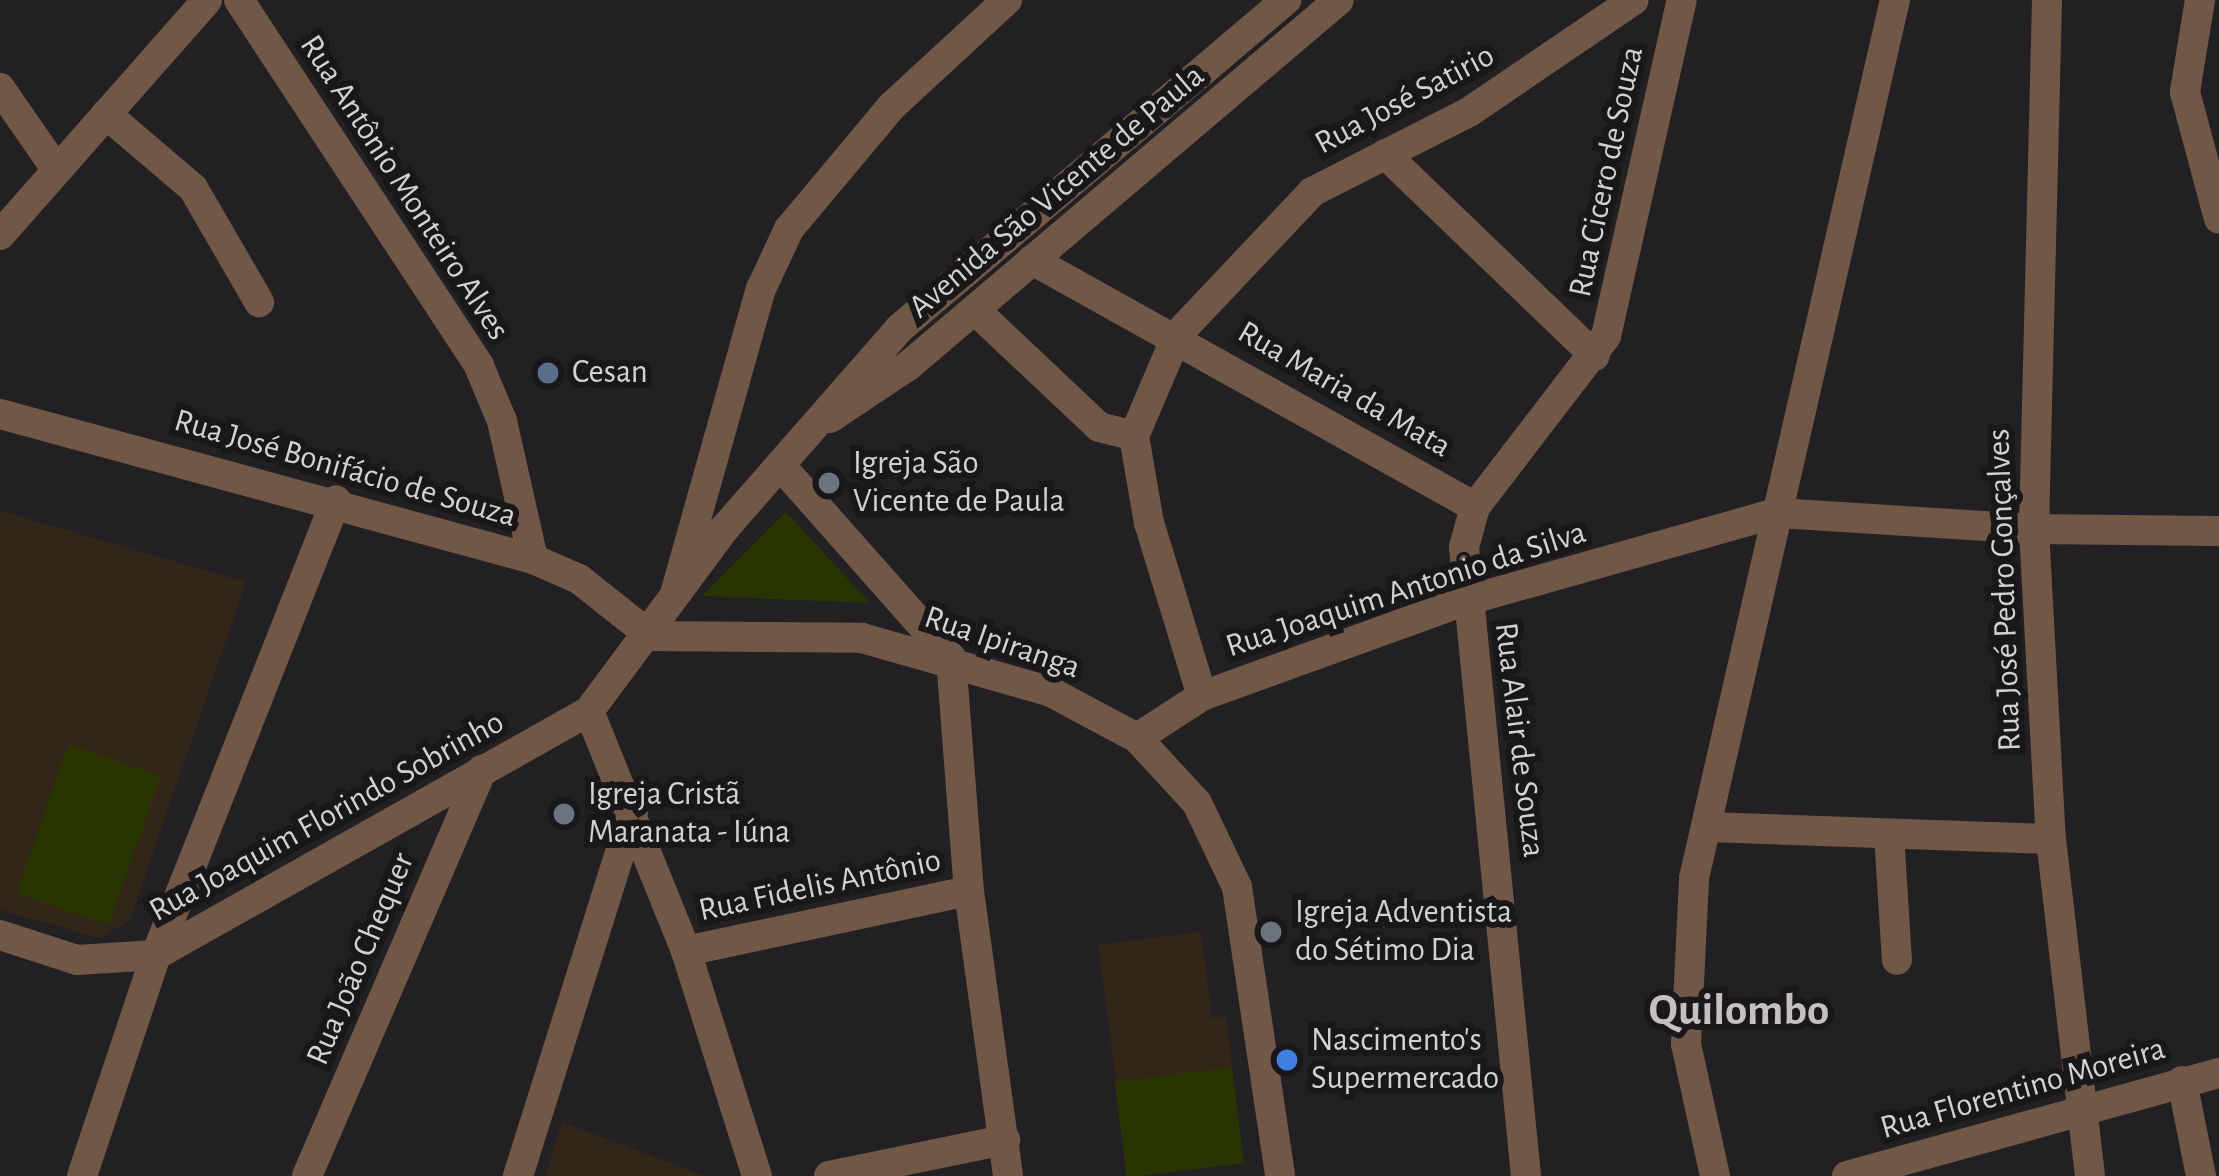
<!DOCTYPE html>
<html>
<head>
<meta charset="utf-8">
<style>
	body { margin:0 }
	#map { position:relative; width:2219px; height:1176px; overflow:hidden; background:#232024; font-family:"Alegreya Sans",sans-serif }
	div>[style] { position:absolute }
	.education>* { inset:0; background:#332619 }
	.green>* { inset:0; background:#283502; transform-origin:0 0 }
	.minor>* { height:30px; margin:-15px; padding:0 15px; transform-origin:15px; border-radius:15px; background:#715846 }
	.tertiary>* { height:30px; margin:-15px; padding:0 15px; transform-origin:15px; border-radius:15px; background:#715846 }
	.dots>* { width:33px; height:33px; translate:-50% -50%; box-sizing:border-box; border:6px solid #1a171a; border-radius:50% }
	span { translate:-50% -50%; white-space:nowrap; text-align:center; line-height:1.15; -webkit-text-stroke:12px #1a171a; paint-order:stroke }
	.street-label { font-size:33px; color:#d3d1d4 }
	.poi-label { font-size:33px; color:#d3d1d4 }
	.left { translate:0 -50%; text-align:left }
	.district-label { font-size:45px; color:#c3bfc3; font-weight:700 }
</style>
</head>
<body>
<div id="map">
	<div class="education">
		<div style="clip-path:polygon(0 511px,246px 582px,130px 920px,100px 938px,0 910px)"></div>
		<div style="clip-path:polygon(1201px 932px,1212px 1018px,1226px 1016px,1244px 1163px,1129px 1176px,1098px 945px)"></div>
		<div style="clip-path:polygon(562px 1122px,705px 1176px,545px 1176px)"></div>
	</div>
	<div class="green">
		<div style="clip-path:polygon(786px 512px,870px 603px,702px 596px)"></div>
		<div style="left:68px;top:744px;width:98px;height:158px;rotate:19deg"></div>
		<div style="left:1232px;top:1067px;width:97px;height:118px;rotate:83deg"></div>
	</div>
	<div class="minor">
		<div style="left:239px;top:0;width:438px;rotate:56.7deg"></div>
		<div style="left:479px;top:366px;width:60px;rotate:67.3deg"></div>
		<div style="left:502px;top:421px;width:141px;rotate:77.3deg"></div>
		<div style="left:2047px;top:0;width:529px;rotate:91.41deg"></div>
		<div style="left:2034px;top:529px;width:310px;rotate:86.9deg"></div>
		<div style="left:2051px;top:839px;width:339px;rotate:83.4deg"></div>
		<div style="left:2200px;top:0;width:93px;rotate:99.3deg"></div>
		<div style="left:2185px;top:92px;width:131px;rotate:75deg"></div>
		<div style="left:0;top:88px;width:95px;rotate:55.3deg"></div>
		<div style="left:106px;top:114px;width:114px;rotate:40.4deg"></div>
		<div style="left:193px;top:188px;width:132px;rotate:59.9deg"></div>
		<div style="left:1385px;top:154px;width:291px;rotate:43.9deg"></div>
		<div style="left:0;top:235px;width:313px;rotate:-48.6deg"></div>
		<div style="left:1032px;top:260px;width:507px;rotate:29.14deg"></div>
		<div style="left:975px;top:310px;width:170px;rotate:43.3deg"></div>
		<div style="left:1099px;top:427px;width:36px;rotate:14deg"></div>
		<div style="left:0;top:414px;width:552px;rotate:15.22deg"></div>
		<div style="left:533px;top:559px;width:50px;rotate:23.5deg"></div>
		<div style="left:579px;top:579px;width:92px;rotate:38.4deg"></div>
		<div style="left:651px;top:636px;width:211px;rotate:0.5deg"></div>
		<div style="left:862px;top:638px;width:197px;rotate:15.9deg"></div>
		<div style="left:1051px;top:692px;width:98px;rotate:28.1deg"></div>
		<div style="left:1137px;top:738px;width:88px;rotate:47.3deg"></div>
		<div style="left:1197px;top:803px;width:93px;rotate:64.5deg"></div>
		<div style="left:1237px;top:887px;width:292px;rotate:81.5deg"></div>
		<div style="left:781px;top:466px;width:256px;rotate:48.5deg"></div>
		<div style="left:951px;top:658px;width:234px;rotate:85.6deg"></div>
		<div style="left:969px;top:891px;width:288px;rotate:82.2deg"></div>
		<div style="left:675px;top:594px;width:317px;rotate:-74.3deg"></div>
		<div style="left:761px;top:289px;width:66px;rotate:-65deg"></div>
		<div style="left:789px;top:229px;width:159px;rotate:-50.1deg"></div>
		<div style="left:891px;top:107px;width:158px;rotate:-42.7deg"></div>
		<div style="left:1202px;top:696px;width:181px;rotate:-107deg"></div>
		<div style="left:1149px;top:523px;width:88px;rotate:-99.8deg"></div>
		<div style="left:1134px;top:436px;width:110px;rotate:-66.9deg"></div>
		<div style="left:1177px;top:335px;width:197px;rotate:-46.6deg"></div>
		<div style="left:1312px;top:192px;width:176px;rotate:-27deg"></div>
		<div style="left:1469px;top:112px;width:199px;rotate:-34.2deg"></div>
		<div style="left:589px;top:711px;width:259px;rotate:68deg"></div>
		<div style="left:686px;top:951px;width:236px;rotate:72.5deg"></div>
		<div style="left:1137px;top:738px;width:77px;rotate:-32.9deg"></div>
		<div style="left:1202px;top:696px;width:280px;rotate:-19.9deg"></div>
		<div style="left:1465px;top:601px;width:324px;rotate:-15.8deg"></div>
		<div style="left:1777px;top:513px;width:257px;rotate:3.6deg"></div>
		<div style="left:2034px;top:529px;width:185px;rotate:0.6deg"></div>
		<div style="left:1708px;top:827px;width:343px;rotate:2deg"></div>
		<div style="left:1889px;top:834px;width:126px;rotate:86.4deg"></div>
		<div style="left:686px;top:951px;width:289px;rotate:-12deg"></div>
		<div style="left:2182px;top:1081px;width:97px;rotate:78.7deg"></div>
		<div style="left:82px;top:1176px;width:233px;rotate:-71.5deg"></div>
		<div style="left:156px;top:955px;width:489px;rotate:-68.4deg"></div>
		<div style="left:307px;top:1176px;width:442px;rotate:-66.7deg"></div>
		<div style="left:518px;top:1176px;width:382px;rotate:-72.5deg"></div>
		<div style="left:829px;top:1176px;width:180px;rotate:-11.6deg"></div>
		<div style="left:1526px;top:1176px;width:632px;rotate:-95.63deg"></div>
		<div style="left:1464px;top:547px;width:41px;rotate:-74.6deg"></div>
		<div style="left:1475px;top:507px;width:215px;rotate:-52.5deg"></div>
		<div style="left:1606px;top:336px;width:344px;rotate:-77.3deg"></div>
		<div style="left:1715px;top:1176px;width:135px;rotate:-102.4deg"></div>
		<div style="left:1686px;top:1044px;width:166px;rotate:-87.2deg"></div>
		<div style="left:1694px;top:878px;width:901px;rotate:-77.11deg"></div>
		<div style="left:1847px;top:1176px;width:386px;rotate:-15.5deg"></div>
	</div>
	<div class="tertiary">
		<div style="left:830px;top:418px;width:94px;rotate:-33.7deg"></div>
		<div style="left:908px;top:366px;width:565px;rotate:-40.34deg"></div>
		<div style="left:0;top:935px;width:81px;rotate:18deg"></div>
		<div style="left:77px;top:960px;width:79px;rotate:-3.6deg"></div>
		<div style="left:156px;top:955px;width:497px;rotate:-29.4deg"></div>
		<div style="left:589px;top:711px;width:227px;rotate:-53.4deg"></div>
		<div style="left:724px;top:529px;width:267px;rotate:-48.8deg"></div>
		<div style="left:900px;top:328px;width:507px;rotate:-40.36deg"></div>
	</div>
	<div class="dots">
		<div style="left:548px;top:373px;background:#5c6f8a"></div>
		<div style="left:829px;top:483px;background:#6b7280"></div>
		<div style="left:564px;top:814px;background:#6b7280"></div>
		<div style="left:1271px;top:932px;background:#6b7280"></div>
		<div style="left:1287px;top:1060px;background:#3f7fe0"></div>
	</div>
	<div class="street-label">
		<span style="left:1405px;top:100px;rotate:-28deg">Rua José Satirio</span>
		<span style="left:1607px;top:172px;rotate:-78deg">Rua Cicero de Souza</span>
		<span style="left:404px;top:188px;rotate:57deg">Rua Antônio Monteiro Alves</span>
		<span style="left:1057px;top:192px;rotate:-40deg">Avenida São Vicente de Paula</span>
		<span style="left:1344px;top:390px;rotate:30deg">Rua Maria da Mata</span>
		<span style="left:345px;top:469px;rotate:16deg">Rua José Bonifácio de Souza</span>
		<span style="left:1406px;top:590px;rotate:-18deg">Rua Joaquim Antonio da Silva</span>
		<span style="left:2005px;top:590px;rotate:-92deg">Rua José Pedro Gonçalves</span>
		<span style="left:1002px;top:643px;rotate:19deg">Rua Ipiranga</span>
		<span style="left:1519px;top:740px;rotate:83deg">Rua Alair de Souza</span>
		<span style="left:327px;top:817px;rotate:-29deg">Rua Joaquim Florindo Sobrinho</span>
		<span style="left:820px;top:886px;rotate:-12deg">Rua Fidelis Antônio</span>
		<span style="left:361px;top:959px;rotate:-67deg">Rua João Chequer</span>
		<span style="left:2023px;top:1089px;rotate:-16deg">Rua Florentino Moreira</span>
	</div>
	<div class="poi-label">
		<span class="left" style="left:572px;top:373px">Cesan</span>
		<span class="left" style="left:853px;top:483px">Igreja São<br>Vicente de Paula</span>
		<span class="left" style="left:588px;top:814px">Igreja Cristã<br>Maranata - Iúna</span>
		<span class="left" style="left:1295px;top:932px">Igreja Adventista<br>do Sétimo Dia</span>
		<span class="left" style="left:1311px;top:1060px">Nascimento's<br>Supermercado</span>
	</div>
	<div class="district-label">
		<span style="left:1739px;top:1011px">Quilombo</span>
	</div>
</div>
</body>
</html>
